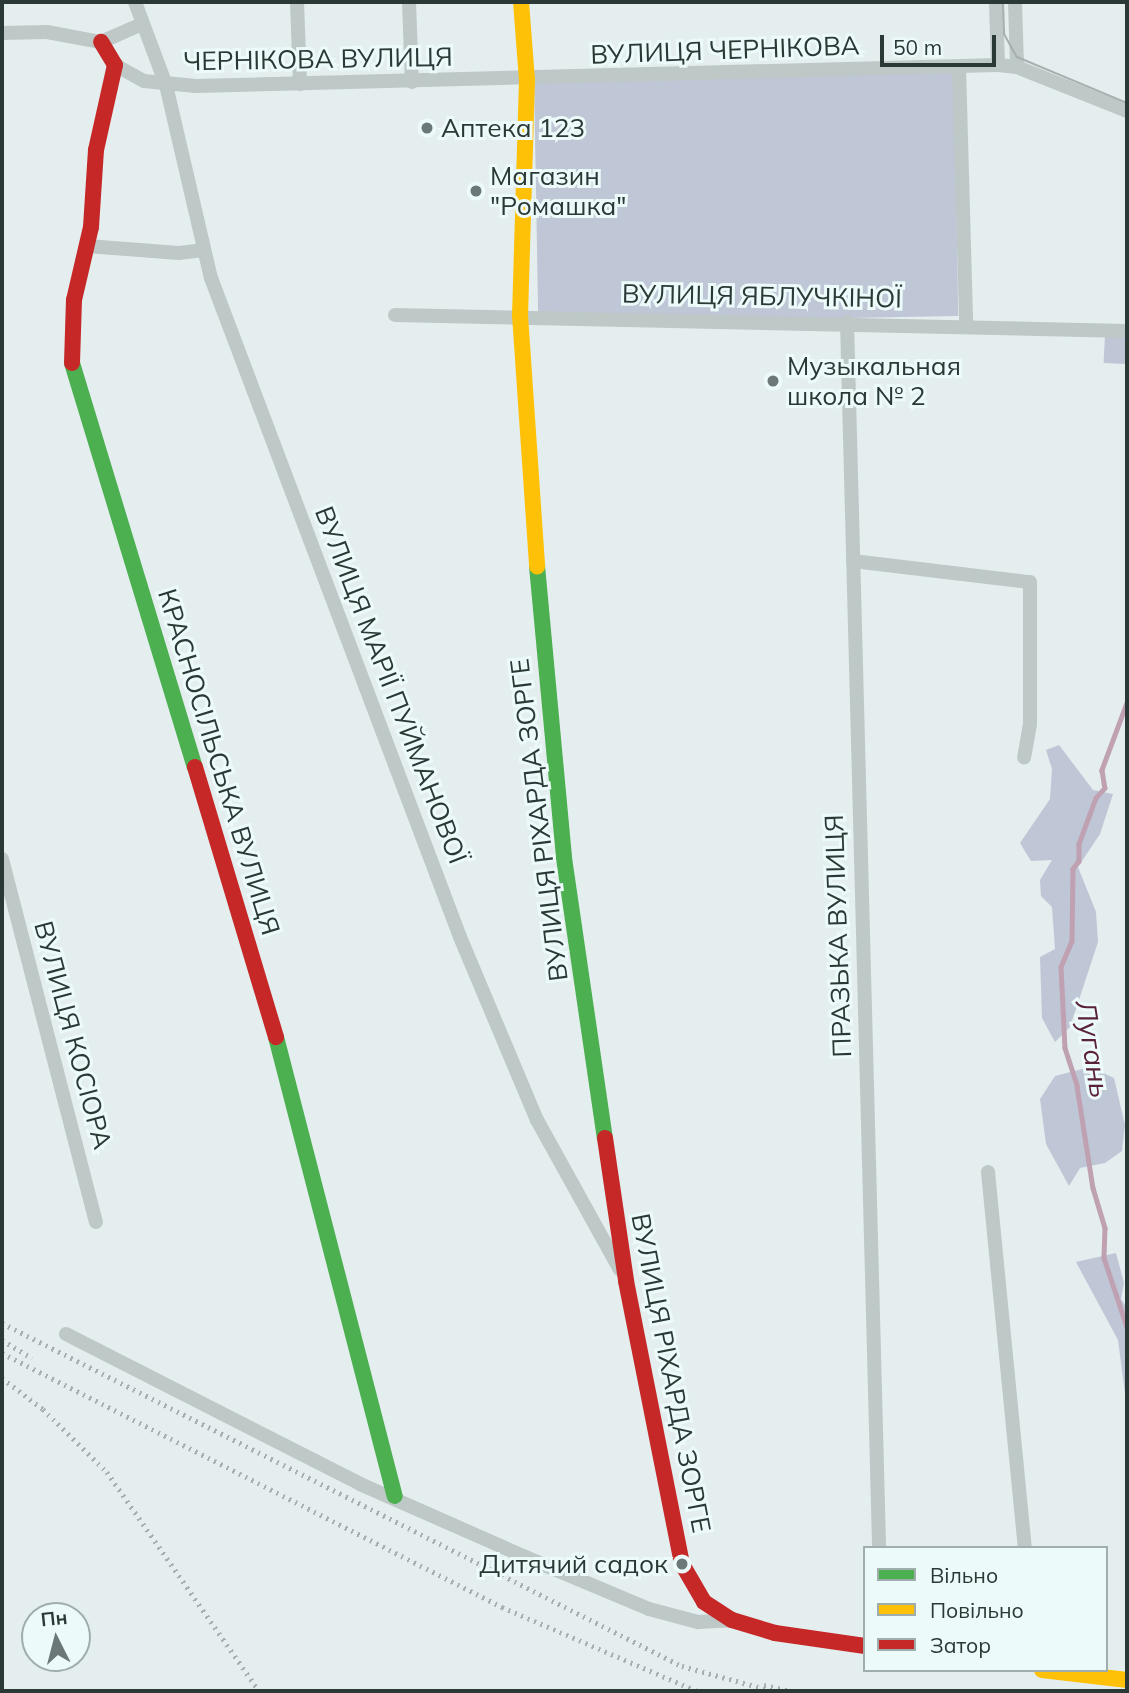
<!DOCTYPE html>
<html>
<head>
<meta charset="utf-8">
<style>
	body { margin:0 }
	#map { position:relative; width:1129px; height:1693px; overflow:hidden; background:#e4eeef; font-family:Mulish,sans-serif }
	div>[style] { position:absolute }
	.green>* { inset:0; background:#bfc6d6; transform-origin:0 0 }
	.stream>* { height:4.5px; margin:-2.25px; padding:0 2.25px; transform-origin:2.25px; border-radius:2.25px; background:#bfa1b1 }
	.street>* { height:14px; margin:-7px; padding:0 7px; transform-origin:7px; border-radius:7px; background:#bdc8c7 }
	.fast>* { height:16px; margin:-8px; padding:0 8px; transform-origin:8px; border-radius:8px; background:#4caf50 }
	.slow>* { height:16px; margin:-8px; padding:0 8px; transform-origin:8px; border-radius:8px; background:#ffc107 }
	.jam>* { height:16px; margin:-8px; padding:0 8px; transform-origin:8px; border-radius:8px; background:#c62828 }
	.tram>* { height:2px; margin:-1px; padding:0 1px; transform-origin:1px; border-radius:1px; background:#a7b0af }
	.rail>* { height:4.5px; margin-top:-2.25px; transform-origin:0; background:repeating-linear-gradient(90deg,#a7b0af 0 2px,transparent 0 7px) }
	.dots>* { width:19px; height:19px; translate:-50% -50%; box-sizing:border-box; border:4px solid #edfafa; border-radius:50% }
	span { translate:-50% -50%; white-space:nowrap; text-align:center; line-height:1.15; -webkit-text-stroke:6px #edfafa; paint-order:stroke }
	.street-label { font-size:26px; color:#2b3936 }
	.poi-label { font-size:26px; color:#2b3936 }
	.left { translate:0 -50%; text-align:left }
	.right { translate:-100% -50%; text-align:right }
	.water-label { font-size:28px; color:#5a213b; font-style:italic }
	.frame { position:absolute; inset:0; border:4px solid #2b3936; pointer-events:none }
	.legend { position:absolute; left:863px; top:1546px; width:245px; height:126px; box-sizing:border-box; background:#edfafa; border:2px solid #9fadac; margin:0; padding:9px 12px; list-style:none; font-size:21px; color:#2b3936 }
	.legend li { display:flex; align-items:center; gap:14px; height:35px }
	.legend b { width:35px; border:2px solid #9fadac }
	.north { position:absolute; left:21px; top:1602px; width:70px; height:70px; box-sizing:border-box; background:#edfafa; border:2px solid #9fadac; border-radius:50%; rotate:354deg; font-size:19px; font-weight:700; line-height:28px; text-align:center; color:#2b3936 }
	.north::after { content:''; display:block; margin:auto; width:24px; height:32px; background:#6c7877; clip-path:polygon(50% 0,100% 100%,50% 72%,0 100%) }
	.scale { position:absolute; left:880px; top:35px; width:116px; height:32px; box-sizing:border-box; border:4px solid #2b3936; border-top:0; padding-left:9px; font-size:21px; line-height:24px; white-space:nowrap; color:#2b3936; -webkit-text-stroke:5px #edfafa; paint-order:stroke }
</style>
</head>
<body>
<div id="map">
	<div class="green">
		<div style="left:954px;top:73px;width:243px;height:420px;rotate:89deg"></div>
		<div style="left:1105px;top:335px;width:22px;height:28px;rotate:3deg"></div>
		<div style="clip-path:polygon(1059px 745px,1093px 790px,1113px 794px,1100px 834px,1078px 867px,1096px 912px,1098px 942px,1070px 1027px,1055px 1042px,1042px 1018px,1040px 957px,1055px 949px,1052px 907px,1041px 896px,1040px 880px,1052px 860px,1031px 861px,1020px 843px,1050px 799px,1052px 769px,1046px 750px)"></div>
		<div style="clip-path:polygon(1090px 1067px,1114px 1078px,1125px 1125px,1122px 1151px,1105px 1163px,1080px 1168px,1069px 1186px,1046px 1144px,1040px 1099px,1055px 1076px)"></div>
		<div style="clip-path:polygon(1116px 1253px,1124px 1283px,1121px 1299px,1127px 1308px,1127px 1409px,1118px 1340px,1076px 1262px)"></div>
	</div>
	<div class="stream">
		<div style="left:1127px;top:703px;width:72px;rotate:110.5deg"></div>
		<div style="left:1102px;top:770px;width:18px;rotate:81deg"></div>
		<div style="left:1105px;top:788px;width:13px;rotate:132deg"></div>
		<div style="left:1096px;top:798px;width:49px;rotate:110.3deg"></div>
		<div style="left:1079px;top:844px;width:17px;rotate:90deg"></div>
		<div style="left:1079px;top:861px;width:10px;rotate:127deg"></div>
		<div style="left:1073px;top:869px;width:72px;rotate:90.8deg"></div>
		<div style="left:1072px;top:941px;width:28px;rotate:113deg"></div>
		<div style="left:1061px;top:967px;width:81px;rotate:87.2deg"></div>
		<div style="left:1065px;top:1048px;width:40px;rotate:72deg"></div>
		<div style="left:1077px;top:1086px;width:103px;rotate:81.1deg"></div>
		<div style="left:1093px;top:1188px;width:42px;rotate:73.3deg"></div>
		<div style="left:1105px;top:1228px;width:30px;rotate:92deg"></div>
		<div style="left:1104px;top:1258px;width:73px;rotate:71.6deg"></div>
	</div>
	<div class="street">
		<div style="left:135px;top:2px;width:89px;rotate:69.5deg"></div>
		<div style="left:166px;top:85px;width:198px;rotate:76.9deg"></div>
		<div style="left:211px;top:278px;width:704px;rotate:69.3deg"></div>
		<div style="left:460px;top:937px;width:199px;rotate:67.2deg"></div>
		<div style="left:537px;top:1120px;width:171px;rotate:61deg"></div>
		<div style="left:297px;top:2px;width:82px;rotate:87.9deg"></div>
		<div style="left:409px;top:2px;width:80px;rotate:87.9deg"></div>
		<div style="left:996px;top:2px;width:63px;rotate:88.2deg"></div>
		<div style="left:1015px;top:2px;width:65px;rotate:88.2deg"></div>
		<div style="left:2px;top:33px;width:45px;rotate:-1.3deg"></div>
		<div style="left:47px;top:32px;width:55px;rotate:10.5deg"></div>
		<div style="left:101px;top:42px;width:45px;rotate:-23.7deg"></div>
		<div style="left:115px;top:65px;width:33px;rotate:29deg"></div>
		<div style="left:144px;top:81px;width:52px;rotate:5.5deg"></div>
		<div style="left:196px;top:86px;width:802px;rotate:-1.5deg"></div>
		<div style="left:998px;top:65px;width:19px;rotate:6deg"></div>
		<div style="left:1017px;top:67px;width:118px;rotate:21.8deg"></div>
		<div style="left:959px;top:67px;width:258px;rotate:88.4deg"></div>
		<div style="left:87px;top:246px;width:92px;rotate:4.4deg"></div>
		<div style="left:179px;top:253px;width:24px;rotate:-7deg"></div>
		<div style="left:395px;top:315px;width:732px;rotate:1.25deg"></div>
		<div style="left:847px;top:322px;width:1226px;rotate:88.5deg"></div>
		<div style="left:853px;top:561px;width:178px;rotate:6.8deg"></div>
		<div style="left:1030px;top:582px;width:142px;rotate:90deg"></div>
		<div style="left:1030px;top:724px;width:34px;rotate:100deg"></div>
		<div style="left:2px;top:859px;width:375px;rotate:75.5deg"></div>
		<div style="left:988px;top:1172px;width:378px;rotate:84.4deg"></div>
		<div style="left:66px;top:1334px;width:330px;rotate:27deg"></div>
		<div style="left:360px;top:1484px;width:178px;rotate:23.8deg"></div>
		<div style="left:523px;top:1556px;width:137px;rotate:22.8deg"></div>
		<div style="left:649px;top:1609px;width:51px;rotate:14.9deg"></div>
		<div style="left:698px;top:1622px;width:34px;rotate:-3deg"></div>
	</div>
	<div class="fast">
		<div style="left:72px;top:363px;width:422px;rotate:73.1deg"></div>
		<div style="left:537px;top:566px;width:293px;rotate:84.7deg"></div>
		<div style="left:564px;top:858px;width:283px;rotate:81.7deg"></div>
		<div style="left:276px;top:1037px;width:474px;rotate:75.5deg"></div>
	</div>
	<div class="slow">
		<div style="left:521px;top:2px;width:78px;rotate:85.6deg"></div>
		<div style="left:527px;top:80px;width:235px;rotate:91.7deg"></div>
		<div style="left:520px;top:315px;width:252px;rotate:86.1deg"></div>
		<div style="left:1042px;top:1670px;width:86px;rotate:6.7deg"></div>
	</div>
	<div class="jam">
		<div style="left:72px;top:363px;width:63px;rotate:-88.2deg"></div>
		<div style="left:74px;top:300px;width:75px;rotate:-76.9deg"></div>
		<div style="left:91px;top:227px;width:77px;rotate:-86.3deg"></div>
		<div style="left:96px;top:150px;width:87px;rotate:-77.4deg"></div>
		<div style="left:115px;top:65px;width:27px;rotate:-121deg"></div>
		<div style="left:195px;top:767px;width:282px;rotate:73.3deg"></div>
		<div style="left:605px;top:1138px;width:145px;rotate:81.6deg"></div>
		<div style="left:626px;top:1281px;width:288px;rotate:78.8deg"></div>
		<div style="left:682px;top:1564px;width:44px;rotate:59.9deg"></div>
		<div style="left:704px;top:1602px;width:33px;rotate:33deg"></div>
		<div style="left:732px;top:1620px;width:45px;rotate:16.8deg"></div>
		<div style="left:775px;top:1633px;width:91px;rotate:8.2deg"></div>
	</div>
	<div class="tram">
		<div style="left:1003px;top:2px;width:32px;rotate:88deg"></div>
		<div style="left:1004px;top:34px;width:26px;rotate:61deg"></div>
		<div style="left:1017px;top:57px;width:119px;rotate:22.7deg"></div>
	</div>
	<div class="rail">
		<div style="left:2px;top:1323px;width:762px;rotate:26.77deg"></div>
		<div style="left:682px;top:1666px;width:94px;rotate:15.4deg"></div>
		<div style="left:2px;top:1340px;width:35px;rotate:31deg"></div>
		<div style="left:2px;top:1353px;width:561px;rotate:26.93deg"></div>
		<div style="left:502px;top:1607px;width:212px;rotate:23.3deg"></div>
		<div style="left:2px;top:1378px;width:51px;rotate:37.1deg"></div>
		<div style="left:43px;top:1409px;width:90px;rotate:44.5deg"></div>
		<div style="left:107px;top:1472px;width:267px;rotate:55.2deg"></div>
		<div style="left:764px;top:1685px;width:28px;rotate:13deg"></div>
	</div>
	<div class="dots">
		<div style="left:427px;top:128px;background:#6c7877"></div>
		<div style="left:476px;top:191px;background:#6c7877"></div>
		<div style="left:773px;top:381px;background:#6c7877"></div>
		<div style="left:682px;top:1564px;background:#6c7877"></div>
	</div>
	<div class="street-label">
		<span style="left:725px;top:50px;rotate:-2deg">ВУЛИЦЯ ЧЕРНІКОВА</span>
		<span style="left:318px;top:59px;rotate:-1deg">ЧЕРНІКОВА ВУЛИЦЯ</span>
		<span style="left:762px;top:296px;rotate:1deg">ВУЛИЦЯ ЯБЛУЧКІНОЇ</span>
		<span style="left:391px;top:685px;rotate:69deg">ВУЛИЦЯ МАРІЇ ПУЙМАНОВОЇ</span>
		<span style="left:219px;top:762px;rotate:73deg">КРАСНОСІЛЬСЬКА ВУЛИЦЯ</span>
		<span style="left:539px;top:820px;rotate:-97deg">ВУЛИЦЯ РІХАРДА ЗОРГЕ</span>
		<span style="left:838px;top:936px;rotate:-92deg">ПРАЗЬКА ВУЛИЦЯ</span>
		<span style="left:73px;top:1035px;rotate:75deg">ВУЛИЦЯ КОСІОРА</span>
		<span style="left:671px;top:1373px;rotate:79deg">ВУЛИЦЯ РІХАРДА ЗОРГЕ</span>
	</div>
	<div class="poi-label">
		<span class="left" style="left:441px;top:128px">Аптека 123</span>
		<span class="left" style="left:490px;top:191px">Магазин<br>"Ромашка"</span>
		<span class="left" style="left:787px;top:381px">Музыкальная<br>школа № 2</span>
		<span class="right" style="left:668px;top:1564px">Дитячий садок</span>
	</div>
	<div class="water-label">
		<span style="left:1093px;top:1049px;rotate:81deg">Лугань</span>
	</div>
	<div class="frame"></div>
	<ul class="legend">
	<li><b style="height:9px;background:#4caf50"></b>Вільно</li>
	<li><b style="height:9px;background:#ffc107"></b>Повільно</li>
	<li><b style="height:9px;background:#c62828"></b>Затор</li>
	</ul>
	<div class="north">Пн</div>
	<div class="scale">50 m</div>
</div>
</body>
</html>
